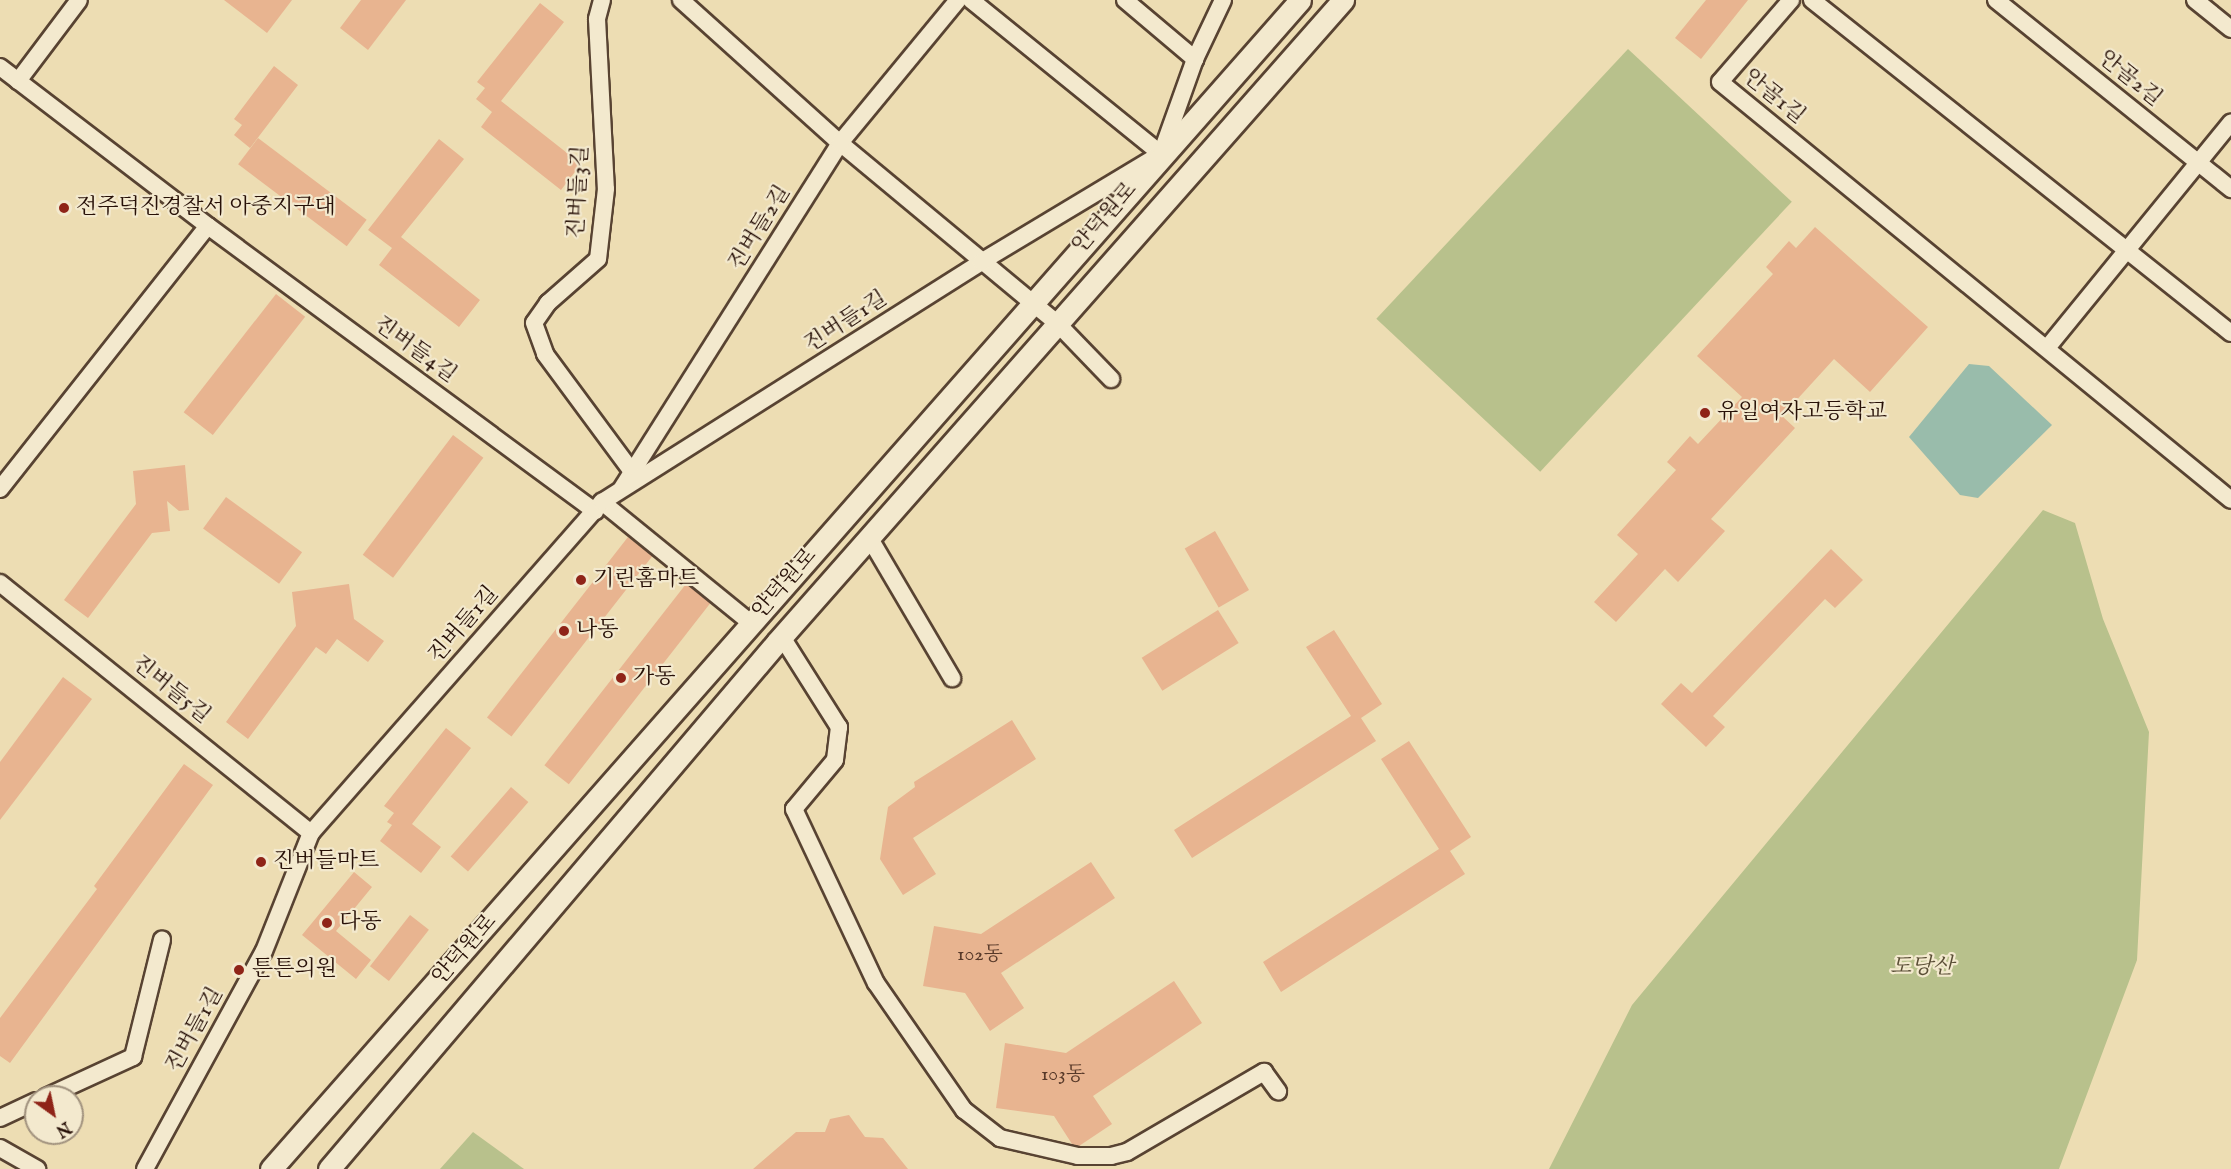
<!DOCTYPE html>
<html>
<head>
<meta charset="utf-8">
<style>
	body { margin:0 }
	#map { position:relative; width:2231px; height:1169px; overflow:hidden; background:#edddb3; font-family:"IM FELL English","Noto Serif KR",serif }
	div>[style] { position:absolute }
	.green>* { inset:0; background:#b8c18c; transform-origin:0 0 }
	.water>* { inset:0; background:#99bcab }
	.building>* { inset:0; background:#e8b490; transform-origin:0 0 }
	.roads { filter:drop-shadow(2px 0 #584332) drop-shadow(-2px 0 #584332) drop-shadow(0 2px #584332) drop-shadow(0 -2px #584332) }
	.minor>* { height:16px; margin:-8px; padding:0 8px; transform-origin:8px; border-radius:8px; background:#f3e9ce }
	.tertiary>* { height:21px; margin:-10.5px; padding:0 10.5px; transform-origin:10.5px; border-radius:10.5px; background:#f3e9ce }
	.dots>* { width:16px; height:16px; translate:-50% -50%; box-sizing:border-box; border:3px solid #f3e9ce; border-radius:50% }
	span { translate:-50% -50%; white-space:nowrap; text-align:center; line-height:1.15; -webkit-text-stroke:4.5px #f3e9ce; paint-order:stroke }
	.number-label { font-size:20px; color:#573929 }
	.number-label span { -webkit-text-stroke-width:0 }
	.street-label { font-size:22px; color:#271007 }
	.poi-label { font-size:22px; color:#271007 }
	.left { translate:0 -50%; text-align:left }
	.park-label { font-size:22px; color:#5a4e36; font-style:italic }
	.north { position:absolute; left:24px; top:1085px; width:60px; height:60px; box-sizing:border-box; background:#f3e9ce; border:2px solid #a1927e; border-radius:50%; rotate:147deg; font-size:16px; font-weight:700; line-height:24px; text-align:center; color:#271007 }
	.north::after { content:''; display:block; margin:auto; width:21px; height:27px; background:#8f2418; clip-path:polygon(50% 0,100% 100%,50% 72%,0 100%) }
</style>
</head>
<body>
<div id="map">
	<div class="green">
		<div style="left:1628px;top:49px;width:224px;height:369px;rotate:43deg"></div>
		<div style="clip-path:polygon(2043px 510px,2075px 523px,2103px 619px,2149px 732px,2137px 960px,2059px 1169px,1549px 1169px,1632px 1005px)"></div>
		<div style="clip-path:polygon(473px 1132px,524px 1169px,440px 1169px)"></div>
	</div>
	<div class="water">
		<div style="clip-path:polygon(1969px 364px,1989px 366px,2052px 425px,1978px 498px,1960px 495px,1909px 437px)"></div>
	</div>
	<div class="building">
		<div style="clip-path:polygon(224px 0,292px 0,267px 33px)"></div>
		<div style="clip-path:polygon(361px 0,406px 0,368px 50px,340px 28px)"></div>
		<div style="clip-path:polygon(1706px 0,1748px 0,1701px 59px,1675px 38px)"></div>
		<div style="clip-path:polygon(540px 3px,564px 22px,501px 101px,581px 164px,561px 190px,481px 127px,492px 112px,476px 99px,485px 88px,477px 82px)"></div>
		<div style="clip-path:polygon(274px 66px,298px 85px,250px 148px,234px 135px,242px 125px,234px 119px)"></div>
		<div style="left:258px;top:138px;width:136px;height:33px;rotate:37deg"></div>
		<div style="clip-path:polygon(439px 139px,464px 159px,401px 237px,480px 300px,459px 327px,379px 265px,392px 248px,368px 230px)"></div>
		<div style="clip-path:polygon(1815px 227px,1928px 327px,1870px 392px,1834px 359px,1782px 416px,1795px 428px,1711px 519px,1725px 531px,1678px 582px,1665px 569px,1616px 622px,1594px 602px,1638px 554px,1617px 535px,1676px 470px,1667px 462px,1690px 436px,1698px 444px,1742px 397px,1697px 356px,1773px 274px,1766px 267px,1789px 241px,1796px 248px)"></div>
		<div style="left:276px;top:294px;width:37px;height:150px;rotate:38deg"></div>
		<div style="left:453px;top:435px;width:38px;height:150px;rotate:37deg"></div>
		<div style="clip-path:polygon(185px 465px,189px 510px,179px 511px,167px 501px,170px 531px,152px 533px,88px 618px,64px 600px,136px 504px,133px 471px)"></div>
		<div style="left:226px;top:497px;width:94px;height:39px;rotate:36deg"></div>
		<div style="left:1215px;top:531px;width:68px;height:35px;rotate:60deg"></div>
		<div style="left:628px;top:537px;width:31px;height:229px;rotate:38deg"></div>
		<div style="clip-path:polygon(1831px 549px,1863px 580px,1835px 608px,1825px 599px,1713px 716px,1725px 727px,1706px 747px,1661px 704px,1681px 683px,1692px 693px)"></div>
		<div style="clip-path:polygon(349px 584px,354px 619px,384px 641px,368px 662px,337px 639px,326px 654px,316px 647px,248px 739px,226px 722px,296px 626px,292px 592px)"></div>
		<div style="left:686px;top:584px;width:31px;height:230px;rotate:38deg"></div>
		<div style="left:1218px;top:610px;width:39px;height:90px;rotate:58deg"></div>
		<div style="clip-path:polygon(1334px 630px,1382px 704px,1361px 718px,1376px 741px,1192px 858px,1174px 830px,1351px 716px,1306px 647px)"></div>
		<div style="clip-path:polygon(63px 677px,92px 699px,0 820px,0 762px)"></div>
		<div style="clip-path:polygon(1012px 720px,1036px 759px,913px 838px,936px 874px,903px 895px,880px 859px,888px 807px,915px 787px,914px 782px)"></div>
		<div style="clip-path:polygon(446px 728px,471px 748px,412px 824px,441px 847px,421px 873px,380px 841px,392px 825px,387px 822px,394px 813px,384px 806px)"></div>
		<div style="clip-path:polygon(1409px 741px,1471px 837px,1450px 851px,1465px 874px,1281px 992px,1263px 962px,1439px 849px,1381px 759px)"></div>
		<div style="clip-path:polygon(184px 764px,213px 785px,10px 1063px,0 1056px,0 1018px,97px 889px,94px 886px)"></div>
		<div style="left:511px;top:787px;width:23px;height:92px;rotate:41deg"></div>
		<div style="clip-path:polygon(1091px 862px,1115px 898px,1001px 973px,1024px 1008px,990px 1031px,965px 993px,923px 986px,934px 926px,981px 934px)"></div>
		<div style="clip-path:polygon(354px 872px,372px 887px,336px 931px,371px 960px,356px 979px,302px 935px)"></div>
		<div style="left:410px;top:915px;width:24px;height:65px;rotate:38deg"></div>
		<div style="clip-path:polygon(1174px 981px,1202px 1023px,1093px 1096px,1112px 1124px,1079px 1146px,1072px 1144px,1054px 1116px,996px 1108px,1005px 1043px,1066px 1053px)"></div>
		<div style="clip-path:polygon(849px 1115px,865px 1137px,883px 1138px,908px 1169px,753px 1169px,796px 1132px,825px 1132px,830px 1119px)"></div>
	</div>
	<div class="roads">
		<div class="minor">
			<div style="left:602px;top:0;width:20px;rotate:105deg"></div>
			<div style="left:597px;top:19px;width:170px;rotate:87deg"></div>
			<div style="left:606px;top:189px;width:70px;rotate:96.5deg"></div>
			<div style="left:598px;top:259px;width:67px;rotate:138.7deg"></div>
			<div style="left:548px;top:303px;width:24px;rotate:125deg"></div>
			<div style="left:534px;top:323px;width:33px;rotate:70deg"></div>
			<div style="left:545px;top:354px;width:148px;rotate:53.5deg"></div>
			<div style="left:681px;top:0;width:214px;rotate:42deg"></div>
			<div style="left:840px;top:143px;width:282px;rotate:39.7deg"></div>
			<div style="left:1057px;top:323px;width:78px;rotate:46deg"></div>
			<div style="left:971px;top:0;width:245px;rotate:39deg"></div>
			<div style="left:1125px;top:0;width:92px;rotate:40.1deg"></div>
			<div style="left:1791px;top:0;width:108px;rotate:130.9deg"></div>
			<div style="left:1720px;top:82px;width:660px;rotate:39.28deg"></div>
			<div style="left:1812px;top:0;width:535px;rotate:38.48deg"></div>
			<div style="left:1996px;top:0;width:302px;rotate:38.8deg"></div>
			<div style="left:2195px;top:0;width:46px;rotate:38.9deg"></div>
			<div style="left:0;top:67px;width:262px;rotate:37.4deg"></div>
			<div style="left:208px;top:226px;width:481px;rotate:36.4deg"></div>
			<div style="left:18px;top:81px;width:101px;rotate:-53deg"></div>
			<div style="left:2047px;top:348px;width:291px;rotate:-50.8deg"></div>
			<div style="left:622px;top:488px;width:408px;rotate:-57.7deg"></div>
			<div style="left:840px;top:143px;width:185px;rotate:-50.5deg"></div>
			<div style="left:0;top:489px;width:335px;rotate:-51.7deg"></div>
			<div style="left:602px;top:502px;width:192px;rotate:39.1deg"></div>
			<div style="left:869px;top:537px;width:164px;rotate:59.5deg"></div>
			<div style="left:0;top:583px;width:399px;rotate:38.8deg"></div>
			<div style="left:782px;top:637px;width:107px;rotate:57.7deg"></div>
			<div style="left:839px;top:727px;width:33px;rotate:97deg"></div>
			<div style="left:835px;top:760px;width:64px;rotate:129.9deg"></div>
			<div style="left:794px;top:809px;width:192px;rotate:64.8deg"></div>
			<div style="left:876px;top:983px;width:155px;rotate:55.3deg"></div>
			<div style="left:964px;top:1110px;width:46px;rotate:37.9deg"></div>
			<div style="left:1000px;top:1138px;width:80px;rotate:13deg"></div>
			<div style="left:1078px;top:1156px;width:33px"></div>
			<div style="left:1111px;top:1156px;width:16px;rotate:-14deg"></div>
			<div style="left:1127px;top:1152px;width:159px;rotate:-30.3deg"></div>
			<div style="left:1264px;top:1072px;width:24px;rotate:54deg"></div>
			<div style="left:46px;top:1097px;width:96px;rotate:-24.7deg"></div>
			<div style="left:133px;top:1057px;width:121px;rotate:-76.1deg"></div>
			<div style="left:0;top:1118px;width:40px;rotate:-25deg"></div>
			<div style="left:0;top:1148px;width:43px;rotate:29.6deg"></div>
			<div style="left:145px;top:1169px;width:248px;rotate:-61.4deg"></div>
			<div style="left:264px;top:951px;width:127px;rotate:-68.3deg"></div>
			<div style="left:311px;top:833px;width:441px;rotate:-48.7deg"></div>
			<div style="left:602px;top:502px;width:449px;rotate:-32.3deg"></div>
			<div style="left:981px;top:262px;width:210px;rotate:-31deg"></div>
			<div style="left:1161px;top:154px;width:101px;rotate:-70.3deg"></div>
			<div style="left:1195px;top:59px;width:65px;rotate:-64.6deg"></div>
		</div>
		<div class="tertiary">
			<div style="left:271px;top:1169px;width:1557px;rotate:-48.64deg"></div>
			<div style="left:329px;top:1169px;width:692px;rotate:-49.63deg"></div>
			<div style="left:777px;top:642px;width:856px;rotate:-48.6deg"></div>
		</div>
	</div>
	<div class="dots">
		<div style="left:64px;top:208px;background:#8f2418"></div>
		<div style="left:1705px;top:413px;background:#8f2418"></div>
		<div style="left:581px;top:580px;background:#8f2418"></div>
		<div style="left:564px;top:631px;background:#8f2418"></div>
		<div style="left:621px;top:678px;background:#8f2418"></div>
		<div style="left:261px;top:862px;background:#8f2418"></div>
		<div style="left:327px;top:923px;background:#8f2418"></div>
		<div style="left:239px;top:970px;background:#8f2418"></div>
	</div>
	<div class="number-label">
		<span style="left:980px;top:954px">102동</span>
		<span style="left:1063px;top:1074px">103동</span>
	</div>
	<div class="street-label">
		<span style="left:2130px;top:79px;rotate:39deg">안골2길</span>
		<span style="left:1774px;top:97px;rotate:39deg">안골1길</span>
		<span style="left:579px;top:192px;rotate:-87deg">진버들3길</span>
		<span style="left:1105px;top:218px;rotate:-49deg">안덕원로</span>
		<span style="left:760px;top:228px;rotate:-58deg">진버들2길</span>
		<span style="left:846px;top:322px;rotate:-33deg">진버들1길</span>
		<span style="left:415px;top:350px;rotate:36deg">진버들4길</span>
		<span style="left:785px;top:584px;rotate:-49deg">안덕원로</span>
		<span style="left:464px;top:625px;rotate:-49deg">진버들1길</span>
		<span style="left:171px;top:690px;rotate:39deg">진버들5길</span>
		<span style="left:465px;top:950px;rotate:-49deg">안덕원로</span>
		<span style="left:195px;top:1030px;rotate:-61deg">진버들1길</span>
	</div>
	<div class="poi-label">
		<span class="left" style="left:76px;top:208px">전주덕진경찰서 아중지구대</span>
		<span class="left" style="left:1717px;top:413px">유일여자고등학교</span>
		<span class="left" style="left:593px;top:580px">기린홈마트</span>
		<span class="left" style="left:576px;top:631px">나동</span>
		<span class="left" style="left:633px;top:678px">가동</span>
		<span class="left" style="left:273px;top:862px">진버들마트</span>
		<span class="left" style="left:339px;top:923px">다동</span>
		<span class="left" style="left:252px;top:970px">튼튼의원</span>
	</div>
	<div class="park-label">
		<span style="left:1922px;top:968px">도당산</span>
	</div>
	<div class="north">N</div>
</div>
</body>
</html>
